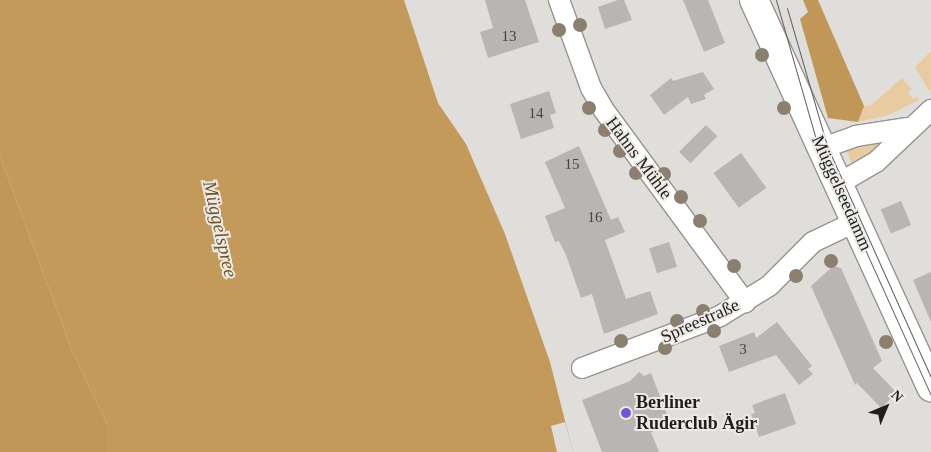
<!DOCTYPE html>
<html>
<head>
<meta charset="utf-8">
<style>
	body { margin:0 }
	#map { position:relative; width:931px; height:452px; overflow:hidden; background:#e0deda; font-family:Georgia,serif }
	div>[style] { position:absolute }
	.green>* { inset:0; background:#e9cba1 }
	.forest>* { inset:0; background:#c19758 }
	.water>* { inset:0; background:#c49a5b }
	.pier>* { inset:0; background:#e0deda }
	.building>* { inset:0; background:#b8b5b2; transform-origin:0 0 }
	.roads { filter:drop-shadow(1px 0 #969490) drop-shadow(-1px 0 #969490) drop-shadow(0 1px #969490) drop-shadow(0 -1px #969490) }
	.street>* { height:20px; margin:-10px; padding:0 10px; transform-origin:10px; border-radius:10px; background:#fff }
	.secondary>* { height:28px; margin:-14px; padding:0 14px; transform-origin:14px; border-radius:14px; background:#fff }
	.tram>* { height:1px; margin:-0.5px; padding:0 0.5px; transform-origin:0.5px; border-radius:0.5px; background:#605e5c }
	.trees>* { width:14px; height:14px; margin:-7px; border-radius:50%; background:#8b806f }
	.dots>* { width:14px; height:14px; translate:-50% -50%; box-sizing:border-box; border:2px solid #edebe8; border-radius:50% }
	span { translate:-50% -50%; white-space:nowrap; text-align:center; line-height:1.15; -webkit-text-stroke:4px #edebe8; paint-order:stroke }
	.number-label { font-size:15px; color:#464443 }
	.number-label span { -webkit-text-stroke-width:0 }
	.street-label { font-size:18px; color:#201f1e }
	.poi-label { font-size:18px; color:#201f1e; font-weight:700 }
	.left { translate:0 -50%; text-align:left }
	.water-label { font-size:19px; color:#705222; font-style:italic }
	.north { position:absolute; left:861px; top:382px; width:50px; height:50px; -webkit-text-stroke:4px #edebe8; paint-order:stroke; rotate:45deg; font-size:14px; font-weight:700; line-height:20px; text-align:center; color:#201f1e }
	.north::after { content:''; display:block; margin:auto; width:18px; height:22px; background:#201f1e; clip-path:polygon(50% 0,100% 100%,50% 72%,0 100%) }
</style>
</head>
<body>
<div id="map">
	<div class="green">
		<div style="clip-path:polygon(931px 51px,931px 90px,929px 91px,915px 67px)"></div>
		<div style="clip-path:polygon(902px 78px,912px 89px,908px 92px,913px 99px,917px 97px,919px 100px,889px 115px,858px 122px,864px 106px,870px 106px)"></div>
		<div style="clip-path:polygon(888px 142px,853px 166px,845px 148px,851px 143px)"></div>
	</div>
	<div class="forest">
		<div style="clip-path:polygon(803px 0,818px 0,864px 106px,858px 122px,828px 118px,800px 19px,808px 12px)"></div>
		<div style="clip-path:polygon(0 156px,72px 351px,107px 424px,107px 452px,0 452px)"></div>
	</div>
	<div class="water">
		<div style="clip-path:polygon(0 0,404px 0,438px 103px,466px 144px,505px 234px,550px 362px,573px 452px,107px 452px,107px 424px,72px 351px,0 156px)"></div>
	</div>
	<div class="pier">
		<div style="clip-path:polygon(565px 422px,573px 452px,557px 452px,551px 426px)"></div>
	</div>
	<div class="building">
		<div style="clip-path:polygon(485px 0,525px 0,539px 42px,488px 58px,480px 32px,493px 28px)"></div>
		<div style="clip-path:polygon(618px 0,624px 0,632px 20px,605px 29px,598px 7px)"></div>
		<div style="clip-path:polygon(683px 0,708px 0,725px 43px,704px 52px)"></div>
		<div style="clip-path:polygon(703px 72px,714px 89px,704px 95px,706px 99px,691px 104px,688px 97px,664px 115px,650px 95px,671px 78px,673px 81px)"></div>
		<div style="clip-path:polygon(549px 91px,556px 113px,550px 115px,554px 128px,521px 139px,510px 104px)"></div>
		<div style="left:706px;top:125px;width:16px;height:38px;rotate:45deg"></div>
		<div style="clip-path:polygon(579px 146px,611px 220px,618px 217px,625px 232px,605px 240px,626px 299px,650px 291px,658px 314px,604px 334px,592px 294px,581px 298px,566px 255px,559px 241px,555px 242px,545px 216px,565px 208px,545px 162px)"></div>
		<div style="left:741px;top:153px;width:43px;height:34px;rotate:54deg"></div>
		<div style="left:901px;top:201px;width:26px;height:22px;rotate:67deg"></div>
		<div style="left:669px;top:242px;width:26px;height:21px;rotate:72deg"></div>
		<div style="clip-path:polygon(833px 266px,841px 268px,882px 361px,873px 368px,897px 393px,881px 408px,857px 383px,855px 385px,811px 286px)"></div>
		<div style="clip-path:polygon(931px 272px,931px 322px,913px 280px)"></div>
		<div style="clip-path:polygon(777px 322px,812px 366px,808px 369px,813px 374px,799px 385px,776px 355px,729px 372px,719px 346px,754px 332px,756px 338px)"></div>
		<div style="clip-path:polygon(639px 372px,644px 376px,651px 373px,671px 425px,651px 432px,659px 452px,602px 452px,582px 400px,630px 381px)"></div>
		<div style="clip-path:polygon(785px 393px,796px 424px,759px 437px,751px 414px,755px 413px,752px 405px)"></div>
	</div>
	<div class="roads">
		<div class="street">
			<div style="left:559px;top:0;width:94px;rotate:70deg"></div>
			<div style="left:591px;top:88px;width:24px;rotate:60deg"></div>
			<div style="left:603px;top:109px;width:240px;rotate:53.7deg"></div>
			<div style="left:823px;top:148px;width:35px;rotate:-20deg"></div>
			<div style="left:856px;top:136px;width:52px;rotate:-8.9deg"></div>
			<div style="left:838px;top:184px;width:44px;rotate:-30.1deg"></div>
			<div style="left:876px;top:162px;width:76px;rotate:-43.4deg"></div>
			<div style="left:582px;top:368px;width:147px;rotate:-20.6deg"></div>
			<div style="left:720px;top:316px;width:57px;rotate:-31.5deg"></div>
			<div style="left:769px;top:286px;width:62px;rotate:-45deg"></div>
			<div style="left:813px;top:242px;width:47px;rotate:-25.5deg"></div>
		</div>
		<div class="secondary">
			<div style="left:754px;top:0;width:426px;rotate:65.4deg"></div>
		</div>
	</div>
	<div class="tram">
		<div style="left:776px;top:0;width:149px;rotate:74deg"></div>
		<div style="left:817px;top:143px;width:277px;rotate:65.7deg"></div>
		<div style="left:787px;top:8px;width:144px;rotate:73.8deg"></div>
		<div style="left:827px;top:146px;width:253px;rotate:65.8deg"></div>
	</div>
	<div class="trees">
		<div style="left:580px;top:25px"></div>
		<div style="left:559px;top:30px"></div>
		<div style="left:762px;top:55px"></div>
		<div style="left:589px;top:108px"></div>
		<div style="left:784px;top:108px"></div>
		<div style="left:605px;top:130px"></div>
		<div style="left:620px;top:151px"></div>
		<div style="left:636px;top:173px"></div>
		<div style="left:664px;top:174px"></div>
		<div style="left:681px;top:197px"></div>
		<div style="left:700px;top:221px"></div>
		<div style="left:831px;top:261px"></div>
		<div style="left:734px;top:266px"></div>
		<div style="left:796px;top:276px"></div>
		<div style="left:703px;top:311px"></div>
		<div style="left:677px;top:321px"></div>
		<div style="left:714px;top:331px"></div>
		<div style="left:621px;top:341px"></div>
		<div style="left:886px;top:342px"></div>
		<div style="left:665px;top:348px"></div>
	</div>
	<div class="dots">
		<div style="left:626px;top:413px;background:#6d58d2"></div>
	</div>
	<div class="number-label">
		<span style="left:509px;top:37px">13</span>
		<span style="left:536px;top:114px">14</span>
		<span style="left:572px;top:165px">15</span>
		<span style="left:595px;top:218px">16</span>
		<span style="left:743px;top:350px">3</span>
	</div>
	<div class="street-label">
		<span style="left:639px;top:158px;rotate:53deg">Hahns Mühle</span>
		<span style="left:842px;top:193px;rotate:66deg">Müggelseedamm</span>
		<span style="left:700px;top:321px;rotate:-24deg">Spreestraße</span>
	</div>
	<div class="poi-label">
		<span class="left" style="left:636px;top:413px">Berliner<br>Ruderclub Ägir</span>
	</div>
	<div class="water-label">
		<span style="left:220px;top:229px;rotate:77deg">Müggelspree</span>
	</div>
	<div class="north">N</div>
</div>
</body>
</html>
